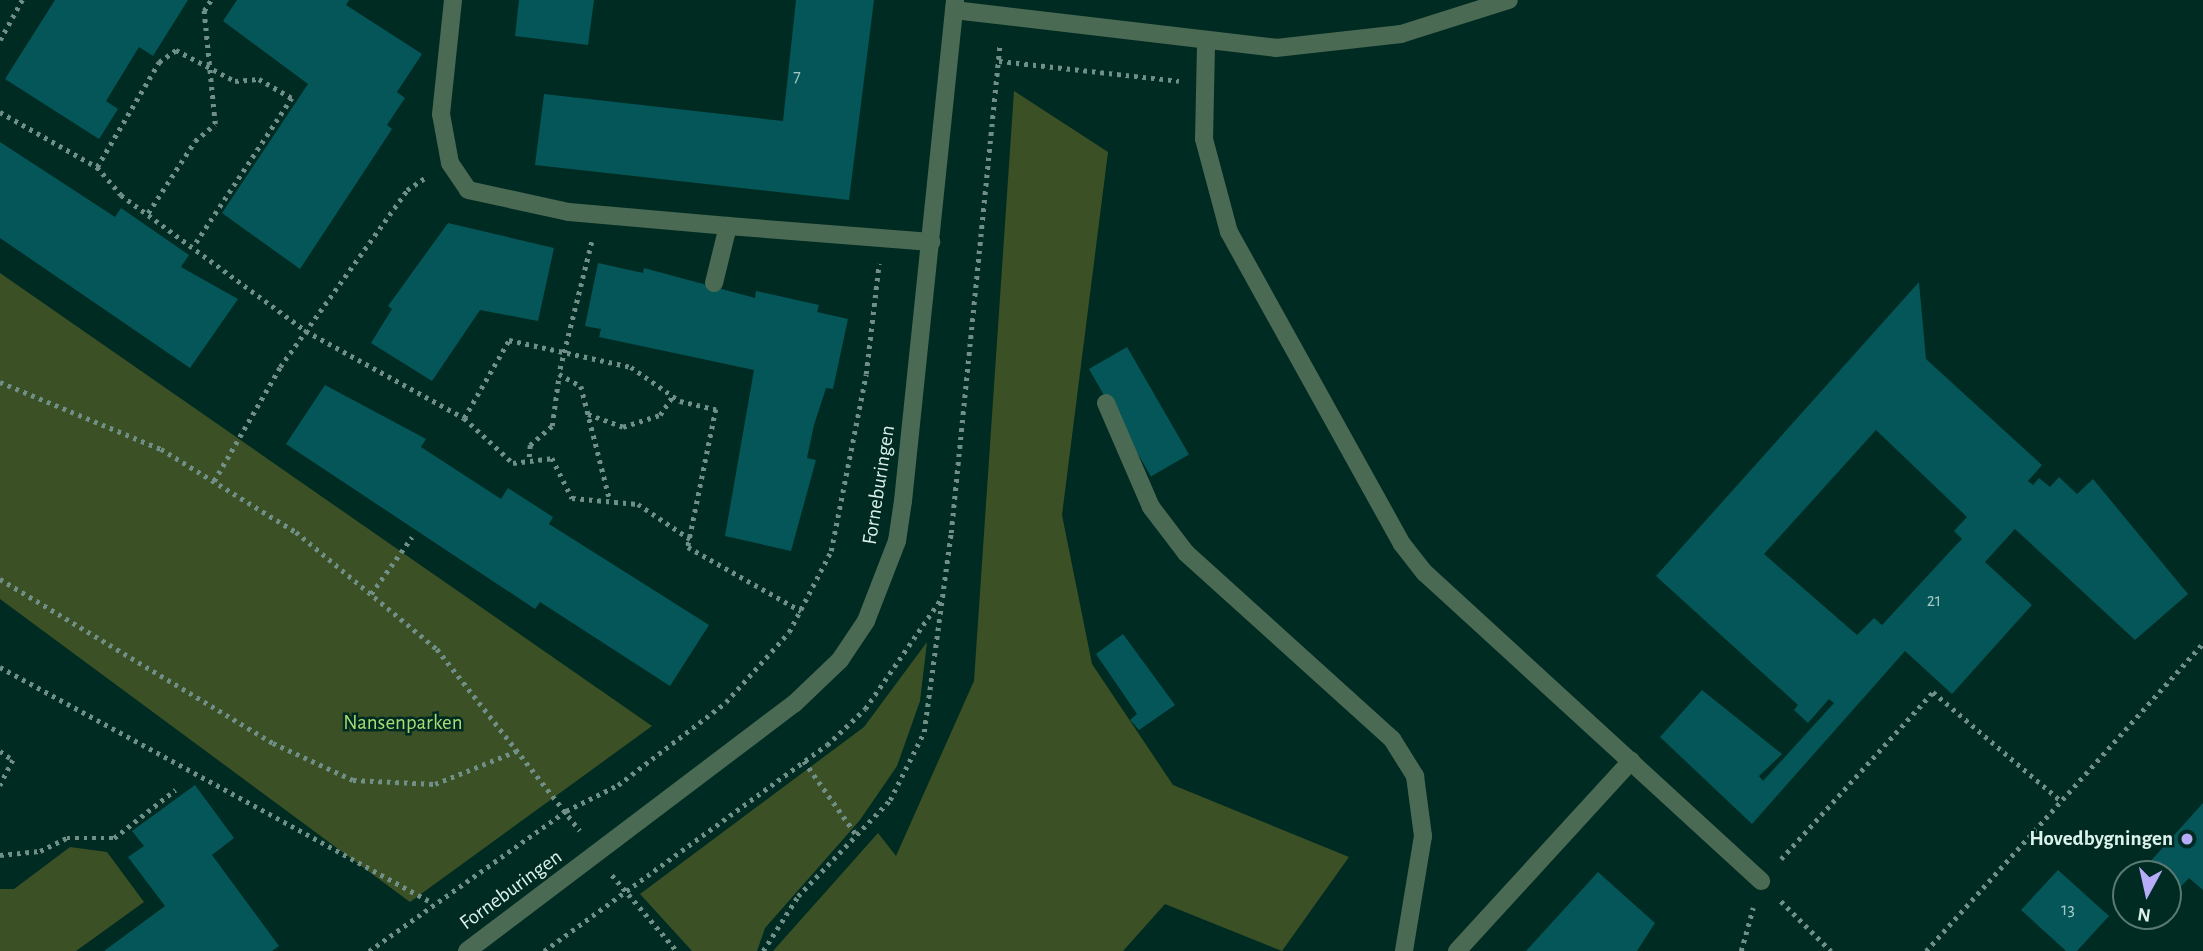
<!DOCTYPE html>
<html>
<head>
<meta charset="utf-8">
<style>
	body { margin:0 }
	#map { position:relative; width:2203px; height:951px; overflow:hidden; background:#002b22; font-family:"Alegreya Sans",sans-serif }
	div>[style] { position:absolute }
	.green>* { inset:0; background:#3c5025 }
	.building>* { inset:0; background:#045658; transform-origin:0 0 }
	.path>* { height:4.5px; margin-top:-2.25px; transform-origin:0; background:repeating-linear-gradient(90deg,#6f8f87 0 3.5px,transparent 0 8.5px) }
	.service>* { height:18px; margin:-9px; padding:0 9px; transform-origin:9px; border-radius:9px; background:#4b6a53 }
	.minor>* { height:18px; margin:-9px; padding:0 9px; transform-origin:9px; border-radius:9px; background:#4b6a53 }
	.tertiary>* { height:18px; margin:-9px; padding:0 9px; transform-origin:9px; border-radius:9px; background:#4b6a53 }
	.dots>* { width:19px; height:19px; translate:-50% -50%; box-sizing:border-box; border:4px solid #002b22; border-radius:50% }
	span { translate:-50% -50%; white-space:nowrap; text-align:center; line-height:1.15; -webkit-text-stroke:5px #002b22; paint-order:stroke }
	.number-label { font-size:18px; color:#a5cac6 }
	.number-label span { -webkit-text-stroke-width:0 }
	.street-label { font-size:21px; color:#dbf1ea }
	.park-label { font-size:21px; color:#abdb72 }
	.poi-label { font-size:21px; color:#dbf1ea; font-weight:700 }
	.right { translate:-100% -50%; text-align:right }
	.north { position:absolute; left:2112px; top:860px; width:70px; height:70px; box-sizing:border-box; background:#002b22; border:2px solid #587a72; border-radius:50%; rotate:188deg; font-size:19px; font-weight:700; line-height:28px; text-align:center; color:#dbf1ea }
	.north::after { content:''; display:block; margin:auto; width:24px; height:32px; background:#b6acf8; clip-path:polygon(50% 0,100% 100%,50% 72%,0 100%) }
</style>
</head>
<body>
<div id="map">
	<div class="green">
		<div style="clip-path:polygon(1014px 91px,1108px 152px,1062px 515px,1092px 664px,1173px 785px,1349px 857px,1282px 951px,1165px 904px,1123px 951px,773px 951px,878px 833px,896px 856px,974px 681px)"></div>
		<div style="clip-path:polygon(0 273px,652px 726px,410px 902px,0 599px)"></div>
		<div style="clip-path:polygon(927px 642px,920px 701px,897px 766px,860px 820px,765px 928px,757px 951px,692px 951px,640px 894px,864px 727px)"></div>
		<div style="clip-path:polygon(70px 847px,107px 852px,144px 902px,76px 951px,0 951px,0 889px,14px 889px)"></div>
	</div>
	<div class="building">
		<div style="clip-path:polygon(55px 0,188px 0,153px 56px,139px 47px,106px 101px,118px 109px,99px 139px,5px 79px)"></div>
		<div style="clip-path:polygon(237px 0,349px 0,346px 5px,422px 54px,397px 92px,405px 98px,387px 125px,392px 129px,300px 269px,222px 213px,308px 84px,223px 21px)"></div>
		<div style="clip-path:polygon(519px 0,594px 0,588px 45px,515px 36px)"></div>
		<div style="clip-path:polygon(796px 0,874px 0,849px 200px,535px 165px,544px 94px,783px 121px)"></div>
		<div style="clip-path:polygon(0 142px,115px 217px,121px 208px,189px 255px,181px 267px,238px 299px,190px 368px,0 238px)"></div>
		<div style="clip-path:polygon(448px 223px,554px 248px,538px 321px,480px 310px,432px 381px,371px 343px,392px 309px,388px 306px)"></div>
		<div style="clip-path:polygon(598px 263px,643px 273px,644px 268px,755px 298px,756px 291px,819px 305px,817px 312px,848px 319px,833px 389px,826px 388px,814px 425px,807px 458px,816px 460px,791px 551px,725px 536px,754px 370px,599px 337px,601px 329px,585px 326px)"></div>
		<div style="clip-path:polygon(evenodd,1919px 282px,1926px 359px,2042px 465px,2028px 481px,2033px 485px,2039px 478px,2050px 487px,2059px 477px,2077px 494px,2093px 479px,2188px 594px,2135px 640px,2015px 529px,1985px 562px,2032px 605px,1952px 694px,1905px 651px,1752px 824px,1660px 737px,1702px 690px,1782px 754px,1759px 776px,1763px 781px,1834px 703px,1829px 699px,1808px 723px,1794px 710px,1798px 705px,1656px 576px,1919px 282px,1876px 430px,1967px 517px,1954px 531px,1962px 539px,1956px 545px,1882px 625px,1874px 618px,1857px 635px,1764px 554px,1876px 430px)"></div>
		<div style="left:1127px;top:347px;width:124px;height:44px;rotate:60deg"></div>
		<div style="clip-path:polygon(325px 385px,426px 439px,421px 447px,501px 499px,508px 488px,553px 517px,549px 524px,709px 625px,670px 686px,540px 602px,535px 609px,286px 444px)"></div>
		<div style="clip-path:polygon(1123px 634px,1175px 705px,1139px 730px,1130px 720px,1137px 714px,1096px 654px)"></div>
		<div style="clip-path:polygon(195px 785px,234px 838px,212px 855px,279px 946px,272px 951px,104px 951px,165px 906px,128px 857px,144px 846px,132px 831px)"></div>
		<div style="clip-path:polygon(2203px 803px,2203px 890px,2189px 878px,2168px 900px,2168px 874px,2139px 874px)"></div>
		<div style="clip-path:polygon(2058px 870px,2109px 916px,2077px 951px,2066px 951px,2021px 910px)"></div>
		<div style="clip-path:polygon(1598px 872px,1655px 923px,1637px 951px,1526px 951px)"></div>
		<div style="clip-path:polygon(2143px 916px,2163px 916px,2156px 924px)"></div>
	</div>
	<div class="path">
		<div style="left:0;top:40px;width:46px;rotate:-61.2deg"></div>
		<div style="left:999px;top:61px;width:181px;rotate:6.3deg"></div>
		<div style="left:0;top:112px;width:112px;rotate:29.6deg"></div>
		<div style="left:97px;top:167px;width:37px;rotate:49deg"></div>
		<div style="left:121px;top:195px;width:230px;rotate:36.3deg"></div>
		<div style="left:306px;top:331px;width:180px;rotate:28.8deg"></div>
		<div style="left:464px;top:418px;width:90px;rotate:-60deg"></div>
		<div style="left:509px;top:340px;width:125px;rotate:12.5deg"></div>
		<div style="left:631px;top:367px;width:60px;rotate:34.8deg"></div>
		<div style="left:680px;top:401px;width:37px;rotate:13deg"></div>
		<div style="left:716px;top:409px;width:141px;rotate:101.5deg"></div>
		<div style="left:688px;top:547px;width:130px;rotate:29.5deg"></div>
		<div style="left:97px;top:167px;width:122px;rotate:-59.4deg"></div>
		<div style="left:159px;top:62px;width:21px;rotate:-35deg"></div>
		<div style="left:176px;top:50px;width:67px;rotate:27.7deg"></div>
		<div style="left:235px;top:81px;width:24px;rotate:-5deg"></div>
		<div style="left:259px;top:79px;width:38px;rotate:30deg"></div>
		<div style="left:292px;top:98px;width:178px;rotate:123.5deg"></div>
		<div style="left:148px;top:213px;width:86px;rotate:-56.9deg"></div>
		<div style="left:195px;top:141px;width:26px;rotate:-40deg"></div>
		<div style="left:215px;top:124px;width:114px;rotate:-95.6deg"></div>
		<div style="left:204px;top:11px;width:13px;rotate:-58deg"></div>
		<div style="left:592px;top:242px;width:136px;rotate:104deg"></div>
		<div style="left:559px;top:374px;width:25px;rotate:29deg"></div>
		<div style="left:581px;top:386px;width:114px;rotate:75.8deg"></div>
		<div style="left:0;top:382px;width:174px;rotate:22.6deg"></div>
		<div style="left:161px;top:449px;width:158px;rotate:31.6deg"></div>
		<div style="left:296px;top:532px;width:183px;rotate:39.7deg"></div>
		<div style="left:437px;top:649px;width:231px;rotate:51.8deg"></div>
		<div style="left:588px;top:414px;width:37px;rotate:20deg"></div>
		<div style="left:623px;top:427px;width:39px;rotate:-18deg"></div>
		<div style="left:660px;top:415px;width:23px;rotate:-56deg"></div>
		<div style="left:464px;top:418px;width:67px;rotate:42.6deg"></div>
		<div style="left:513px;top:463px;width:39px;rotate:-7deg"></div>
		<div style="left:552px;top:458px;width:45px;rotate:63.4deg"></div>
		<div style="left:572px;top:498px;width:66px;rotate:5.2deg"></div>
		<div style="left:638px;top:504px;width:63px;rotate:33.9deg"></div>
		<div style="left:529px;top:457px;width:12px;rotate:-85deg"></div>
		<div style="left:530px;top:445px;width:29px;rotate:-41deg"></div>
		<div style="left:552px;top:426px;width:51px;rotate:-82.2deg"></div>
		<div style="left:214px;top:481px;width:132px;rotate:-59.9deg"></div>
		<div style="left:280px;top:367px;width:218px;rotate:-54.3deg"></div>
		<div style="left:407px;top:190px;width:22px;rotate:-34deg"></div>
		<div style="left:0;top:579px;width:318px;rotate:31deg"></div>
		<div style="left:273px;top:743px;width:88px;rotate:24.8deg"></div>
		<div style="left:353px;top:780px;width:82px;rotate:2.8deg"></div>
		<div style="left:435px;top:784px;width:91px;rotate:-22deg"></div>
		<div style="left:371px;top:594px;width:70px;rotate:-54.3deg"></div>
		<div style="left:0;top:667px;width:492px;rotate:28.6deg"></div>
		<div style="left:0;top:751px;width:16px;rotate:35deg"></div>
		<div style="left:13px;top:760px;width:29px;rotate:117deg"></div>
		<div style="left:804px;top:761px;width:93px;rotate:54.6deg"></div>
		<div style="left:0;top:855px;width:40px;rotate:-5.7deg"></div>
		<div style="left:40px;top:851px;width:30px;rotate:-26deg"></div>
		<div style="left:67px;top:838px;width:47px"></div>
		<div style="left:114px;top:838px;width:78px;rotate:-38.2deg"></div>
		<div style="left:1781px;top:859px;width:226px;rotate:-47.7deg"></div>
		<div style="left:1933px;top:692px;width:167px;rotate:40.4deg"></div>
		<div style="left:612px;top:875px;width:100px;rotate:49.5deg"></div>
		<div style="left:1781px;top:901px;width:71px;rotate:45deg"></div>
		<div style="left:369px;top:951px;width:242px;rotate:-35.4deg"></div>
		<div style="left:566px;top:811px;width:58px;rotate:-26.6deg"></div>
		<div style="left:618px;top:785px;width:136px;rotate:-37.5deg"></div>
		<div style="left:726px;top:702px;width:94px;rotate:-48deg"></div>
		<div style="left:789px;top:632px;width:91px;rotate:-62.6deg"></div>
		<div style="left:831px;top:551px;width:180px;rotate:-78.8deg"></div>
		<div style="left:866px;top:374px;width:111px;rotate:-83.3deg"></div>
		<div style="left:544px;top:951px;width:350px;rotate:-36.1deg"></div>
		<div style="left:827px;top:745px;width:52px;rotate:-43.5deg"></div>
		<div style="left:865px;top:709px;width:134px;rotate:-55.4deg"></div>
		<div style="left:763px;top:951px;width:65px;rotate:-57.5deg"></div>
		<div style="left:798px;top:896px;width:133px;rotate:-46.2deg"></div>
		<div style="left:890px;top:800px;width:76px;rotate:-63.4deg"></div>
		<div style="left:924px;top:732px;width:201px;rotate:-82.3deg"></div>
		<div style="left:951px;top:533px;width:492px;rotate:-84.3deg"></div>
		<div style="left:1741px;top:951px;width:45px;rotate:-74.4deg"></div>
		<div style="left:1926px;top:951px;width:414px;rotate:-48deg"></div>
	</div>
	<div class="service">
		<div style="left:453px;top:0;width:115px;rotate:96deg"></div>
		<div style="left:441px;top:114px;width:50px;rotate:79.6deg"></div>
		<div style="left:450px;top:163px;width:32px;rotate:56deg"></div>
		<div style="left:468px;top:190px;width:103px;rotate:12.3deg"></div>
		<div style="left:569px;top:212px;width:160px;rotate:5deg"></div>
		<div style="left:714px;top:283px;width:59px;rotate:-76.2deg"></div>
		<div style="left:728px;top:226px;width:204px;rotate:4.5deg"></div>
		<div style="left:1106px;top:403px;width:113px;rotate:66.6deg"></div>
		<div style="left:1151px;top:507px;width:58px;rotate:52.7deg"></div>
		<div style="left:1186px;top:553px;width:278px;rotate:42.1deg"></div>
		<div style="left:1392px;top:739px;width:44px;rotate:58.1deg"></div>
		<div style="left:1415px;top:776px;width:61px;rotate:82.4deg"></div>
		<div style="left:1423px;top:836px;width:117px;rotate:99.4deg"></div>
		<div style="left:1457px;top:951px;width:258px;rotate:-47.5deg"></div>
	</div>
	<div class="minor">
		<div style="left:954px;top:10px;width:324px;rotate:6.7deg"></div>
		<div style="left:1276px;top:48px;width:126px;rotate:-6.4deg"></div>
		<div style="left:1401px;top:34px;width:113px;rotate:-17.5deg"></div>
		<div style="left:1206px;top:45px;width:94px;rotate:91.2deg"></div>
		<div style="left:1204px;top:139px;width:96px;rotate:75deg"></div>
		<div style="left:1229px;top:232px;width:357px;rotate:61deg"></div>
		<div style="left:1402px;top:544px;width:37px;rotate:52deg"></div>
		<div style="left:1425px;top:573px;width:456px;rotate:42.5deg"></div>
	</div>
	<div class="tertiary">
		<div style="left:467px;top:951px;width:410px;rotate:-37.1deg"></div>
		<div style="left:794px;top:704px;width:64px;rotate:-43.7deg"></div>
		<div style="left:840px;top:660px;width:47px;rotate:-56.3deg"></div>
		<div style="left:866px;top:621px;width:86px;rotate:-68.8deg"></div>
		<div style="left:897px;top:541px;width:40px;rotate:-81.5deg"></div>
		<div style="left:903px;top:501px;width:504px;rotate:-84.07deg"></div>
	</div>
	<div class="dots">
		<div style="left:2187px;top:839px;background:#b6acf8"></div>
	</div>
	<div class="number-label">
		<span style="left:797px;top:77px">7</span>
		<span style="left:1934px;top:601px">21</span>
		<span style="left:2068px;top:910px">13</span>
	</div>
	<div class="street-label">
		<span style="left:879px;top:485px;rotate:-81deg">Forneburingen</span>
		<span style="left:511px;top:890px;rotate:-36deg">Forneburingen</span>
	</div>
	<div class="park-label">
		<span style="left:403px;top:723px">Nansenparken</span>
	</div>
	<div class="poi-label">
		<span class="right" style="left:2173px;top:839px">Hovedbygningen</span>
	</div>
	<div class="north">N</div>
</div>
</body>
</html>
